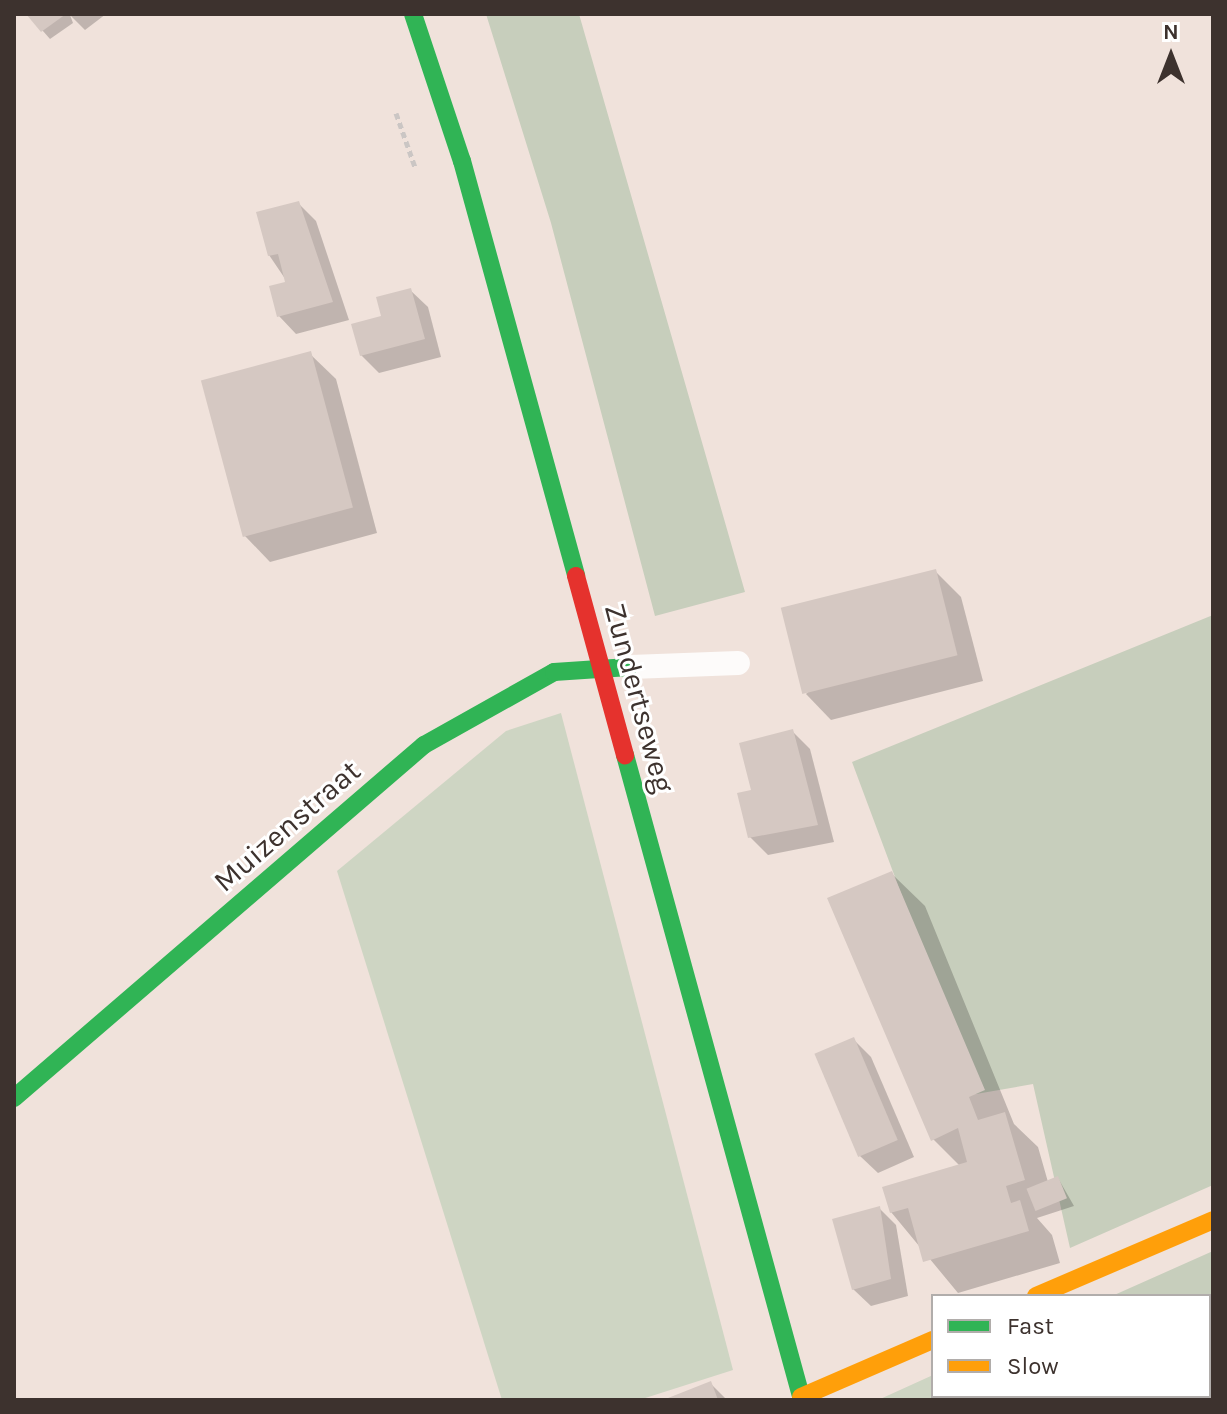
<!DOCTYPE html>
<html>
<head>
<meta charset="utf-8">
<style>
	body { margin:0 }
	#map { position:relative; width:1227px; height:1414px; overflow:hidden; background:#f0e2db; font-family:Karla,sans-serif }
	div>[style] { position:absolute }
	.green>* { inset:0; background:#ced5c3 }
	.forest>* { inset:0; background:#c7cebc }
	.shadow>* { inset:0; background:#0003 }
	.building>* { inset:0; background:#d5c8c2; transform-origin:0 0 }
	.path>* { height:5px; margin-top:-2.5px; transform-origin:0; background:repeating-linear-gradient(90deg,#cbc6c4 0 6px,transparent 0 10px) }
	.lane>* { height:24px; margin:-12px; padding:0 12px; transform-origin:12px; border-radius:12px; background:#fdfbfa }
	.fast>* { height:18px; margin:-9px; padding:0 9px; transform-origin:9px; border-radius:9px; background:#30b455 }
	.slow>* { height:18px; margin:-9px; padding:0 9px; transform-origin:9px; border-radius:9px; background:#ff9f0a }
	.jam>* { height:18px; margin:-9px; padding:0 9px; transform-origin:9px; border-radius:9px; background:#e5322d }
	span { translate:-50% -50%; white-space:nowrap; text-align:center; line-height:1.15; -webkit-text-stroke:6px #fff; paint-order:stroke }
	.street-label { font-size:30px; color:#3d322e }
	.frame { position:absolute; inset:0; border:16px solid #3d322e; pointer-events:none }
	.legend { position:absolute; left:931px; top:1294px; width:280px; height:104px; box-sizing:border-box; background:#fff; border:2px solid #b1adab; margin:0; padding:10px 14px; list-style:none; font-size:24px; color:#3d322e }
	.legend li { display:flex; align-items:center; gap:16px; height:40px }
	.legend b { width:40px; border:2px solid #b1adab }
	.north { position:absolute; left:1131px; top:16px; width:80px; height:80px; -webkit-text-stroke:6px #fff; paint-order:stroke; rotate:0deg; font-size:22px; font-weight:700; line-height:32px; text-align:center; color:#3d322e }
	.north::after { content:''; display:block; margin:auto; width:28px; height:36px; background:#3d322e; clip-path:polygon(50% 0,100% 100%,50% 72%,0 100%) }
</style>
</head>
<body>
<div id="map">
	<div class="green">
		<div style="clip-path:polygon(561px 713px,733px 1370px,639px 1400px,502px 1400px,337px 871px,506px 731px)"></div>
		<div style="clip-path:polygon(933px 1375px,933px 1396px,1062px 1400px,878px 1400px)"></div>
	</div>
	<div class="forest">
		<div style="clip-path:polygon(486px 14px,579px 14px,745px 592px,655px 616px,551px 223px)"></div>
		<div style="clip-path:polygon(1213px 615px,1213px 1185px,1070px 1248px,1033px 1084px,976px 1094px,852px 762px)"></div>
		<div style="clip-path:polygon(1213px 1251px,1213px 1400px,1062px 1400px,1209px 1396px,1209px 1296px,1112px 1296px)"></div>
	</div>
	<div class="shadow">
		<div style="clip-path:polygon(28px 14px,106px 14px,85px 30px,70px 15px,73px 23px,50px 39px)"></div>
		<div style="clip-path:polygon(298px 203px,316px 221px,349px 320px,296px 334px,279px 316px,288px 283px,269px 255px)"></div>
		<div style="clip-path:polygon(410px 290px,428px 307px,441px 357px,379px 373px,361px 355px)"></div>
		<div style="clip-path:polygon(310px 354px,336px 379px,377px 533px,270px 562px,245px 536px)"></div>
		<div style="clip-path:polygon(935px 571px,961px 597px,983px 681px,831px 720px,806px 694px)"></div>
		<div style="clip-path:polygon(792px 731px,810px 749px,834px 842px,768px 855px,750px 837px)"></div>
		<div style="clip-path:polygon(892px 874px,925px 906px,1014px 1124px,1038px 1147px,1048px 1182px,1058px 1178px,1074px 1206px,1037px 1218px,1052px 1235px,1060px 1263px,958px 1293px,891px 1212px,960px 1166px,933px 1139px)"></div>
		<div style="clip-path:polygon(853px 1039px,871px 1057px,914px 1157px,878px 1173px,860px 1156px)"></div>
		<div style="clip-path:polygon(879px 1208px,896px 1225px,908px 1296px,871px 1306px,853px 1289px)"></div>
		<div style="clip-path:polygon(711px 1384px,727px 1400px,668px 1400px)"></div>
	</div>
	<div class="building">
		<div style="clip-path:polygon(26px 14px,66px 14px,41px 32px)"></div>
		<div style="clip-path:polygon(299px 201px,333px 302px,277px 317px,269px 286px,285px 282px,278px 254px,268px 256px,256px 212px)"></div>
		<div style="clip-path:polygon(411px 288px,425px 339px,360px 356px,351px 324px,381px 316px,376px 297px)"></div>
		<div style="left:311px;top:351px;width:162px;height:114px;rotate:75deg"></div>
		<div style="left:936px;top:569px;width:89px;height:160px;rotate:76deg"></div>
		<div style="clip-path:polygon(793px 729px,818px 825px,748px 838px,737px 793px,751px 790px,739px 743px)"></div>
		<div style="clip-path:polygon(892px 871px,985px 1090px,969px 1097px,978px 1120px,1005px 1112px,1025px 1180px,1006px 1186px,1011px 1203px,1020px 1200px,1029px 1231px,923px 1262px,908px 1208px,890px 1213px,882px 1187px,967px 1162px,958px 1128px,931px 1141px,827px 898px)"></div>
		<div style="left:854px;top:1037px;width:112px;height:43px;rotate:67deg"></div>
		<div style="left:1058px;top:1176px;width:24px;height:34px;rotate:68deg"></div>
		<div style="clip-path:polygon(880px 1206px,891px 1279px,852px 1290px,832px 1219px)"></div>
		<div style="clip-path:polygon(711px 1381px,718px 1400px,663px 1400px)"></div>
	</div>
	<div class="path">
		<div style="left:396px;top:113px;width:57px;rotate:70.6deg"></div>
	</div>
	<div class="lane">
		<div style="left:631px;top:667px;width:107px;rotate:-2.1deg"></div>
	</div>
	<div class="fast">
		<div style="left:413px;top:14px;width:155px;rotate:71.6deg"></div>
		<div style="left:462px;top:161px;width:430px;rotate:74.6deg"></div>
		<div style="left:625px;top:755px;width:669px;rotate:74.65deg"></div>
		<div style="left:14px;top:1098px;width:541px;rotate:-40.73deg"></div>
		<div style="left:424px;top:745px;width:149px;rotate:-29.3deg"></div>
		<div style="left:554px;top:672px;width:75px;rotate:-3.8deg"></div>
	</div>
	<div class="slow">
		<div style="left:1036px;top:1296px;width:193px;rotate:-23.2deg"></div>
		<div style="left:801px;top:1397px;width:144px;rotate:-23.4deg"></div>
	</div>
	<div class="jam">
		<div style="left:576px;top:576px;width:186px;rotate:74.7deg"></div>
	</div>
	<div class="street-label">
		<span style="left:639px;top:698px;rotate:75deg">Zundertseweg</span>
		<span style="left:287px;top:826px;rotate:-41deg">Muizenstraat</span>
	</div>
	<div class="frame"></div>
	<ul class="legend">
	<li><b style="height:10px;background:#30b455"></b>Fast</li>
	<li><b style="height:10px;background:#ff9f0a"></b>Slow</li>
	</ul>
	<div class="north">N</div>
</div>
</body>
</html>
